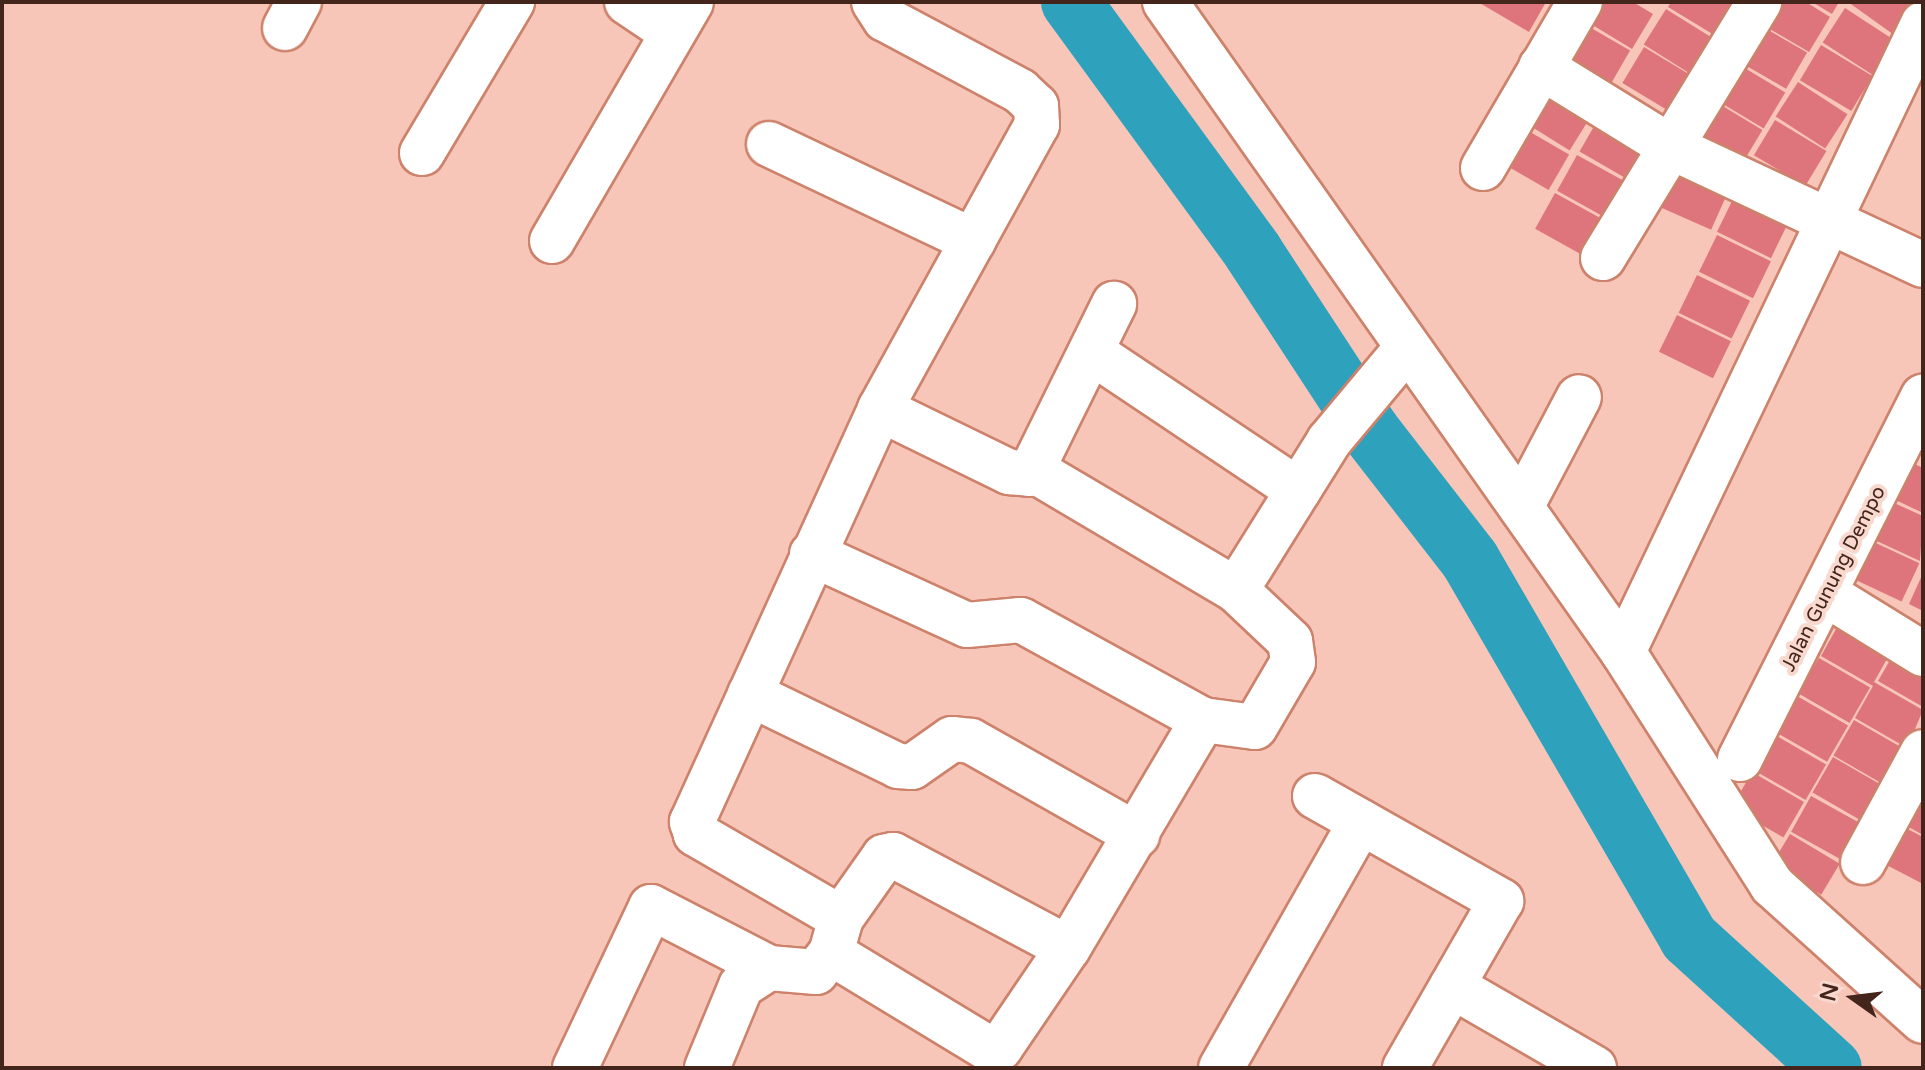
<!DOCTYPE html>
<html>
<head>
<meta charset="utf-8">
<style>
	body { margin:0 }
	#map { position:relative; width:1925px; height:1070px; overflow:hidden; background:#f8c6b8; font-family:"Varela Round",sans-serif }
	div>[style] { position:absolute }
	.river>* { height:60px; margin:-30px; padding:0 30px; transform-origin:30px; border-radius:30px; background:#2ea2bd }
	.building>* { inset:0; background:#df757c; transform-origin:0 0 }
	.roads { filter:drop-shadow(2px 0 #cd826b) drop-shadow(-2px 0 #cd826b) drop-shadow(0 2px #cd826b) drop-shadow(0 -2px #cd826b) }
	.minor>* { height:44px; margin:-22px; padding:0 22px; transform-origin:22px; border-radius:22px; background:#fff }
	span { translate:-50% -50%; white-space:nowrap; text-align:center; line-height:1.15; -webkit-text-stroke:8px #f9d8ce; paint-order:stroke }
	.street-label { font-size:20px; color:#43251c }
	.frame { position:absolute; inset:0; border:4px solid #43251c; pointer-events:none }
	.north { position:absolute; left:1813px; top:958px; width:80px; height:80px; -webkit-text-stroke:6px #f9d8ce; paint-order:stroke; rotate:284deg; font-size:22px; font-weight:700; line-height:32px; text-align:center; color:#43251c }
	.north::after { content:''; display:block; margin:auto; width:28px; height:36px; background:#43251c; clip-path:polygon(50% 0,100% 100%,50% 72%,0 100%) }
</style>
</head>
<body>
<div id="map">
	<div class="river">
		<div style="left:1071px;top:2px;width:309px;rotate:53.9deg"></div>
		<div style="left:1253px;top:252px;width:214px;rotate:56.8deg"></div>
		<div style="left:1370px;top:431px;width:163px;rotate:52.2deg"></div>
		<div style="left:1470px;top:560px;width:437px;rotate:59.9deg"></div>
		<div style="left:1689px;top:938px;width:193px;rotate:42.3deg"></div>
	</div>
	<div class="building">
		<div style="clip-path:polygon(1478px 2px,1546px 2px,1529px 32px)"></div>
		<div style="clip-path:polygon(1591px 2px,1633px 2px,1653px 14px,1632px 49px,1581px 18px)"></div>
		<div style="clip-path:polygon(1671px 2px,1741px 2px,1719px 38px,1668px 7px)"></div>
		<div style="clip-path:polygon(1770px 2px,1806px 2px,1830px 17px,1809px 52px,1758px 22px)"></div>
		<div style="clip-path:polygon(1812px 2px,1839px 2px,1832px 14px)"></div>
		<div style="clip-path:polygon(1848px 2px,1918px 2px,1897px 37px)"></div>
		<div style="left:1845px;top:8px;width:59px;height:41px;rotate:33deg"></div>
		<div style="left:1666px;top:9px;width:60px;height:42px;rotate:32deg"></div>
		<div style="left:1579px;top:21px;width:59px;height:41px;rotate:30deg"></div>
		<div style="left:1756px;top:23px;width:59px;height:42px;rotate:30deg"></div>
		<div style="left:1821px;top:45px;width:60px;height:41px;rotate:31deg"></div>
		<div style="left:1644px;top:47px;width:60px;height:42px;rotate:31deg"></div>
		<div style="left:1733px;top:61px;width:61px;height:42px;rotate:31deg"></div>
		<div style="left:1798px;top:82px;width:59px;height:41px;rotate:33deg"></div>
		<div style="left:1541px;top:83px;width:60px;height:42px;rotate:32deg"></div>
		<div style="left:1711px;top:99px;width:60px;height:42px;rotate:31deg"></div>
		<div style="left:1600px;top:116px;width:60px;height:41px;rotate:30deg"></div>
		<div style="left:1775px;top:120px;width:60px;height:41px;rotate:31deg"></div>
		<div style="left:1518px;top:125px;width:59px;height:41px;rotate:30deg"></div>
		<div style="left:1577px;top:155px;width:60px;height:41px;rotate:29deg"></div>
		<div style="left:1673px;top:168px;width:60px;height:41px;rotate:24deg"></div>
		<div style="left:1555px;top:193px;width:60px;height:41px;rotate:29deg"></div>
		<div style="left:1735px;top:195px;width:60px;height:41px;rotate:26deg"></div>
		<div style="left:1717px;top:235px;width:60px;height:41px;rotate:26deg"></div>
		<div style="left:1697px;top:275px;width:59px;height:42px;rotate:26deg"></div>
		<div style="left:1677px;top:315px;width:60px;height:41px;rotate:26deg"></div>
		<div style="clip-path:polygon(1902px 458px,1923px 468px,1923px 513px,1885px 495px)"></div>
		<div style="clip-path:polygon(1883px 498px,1923px 516px,1920px 561px,1866px 536px)"></div>
		<div style="left:1865px;top:538px;width:60px;height:42px;rotate:25deg"></div>
		<div style="clip-path:polygon(1923px 573px,1923px 611px,1909px 604px)"></div>
		<div style="clip-path:polygon(1841px 620px,1892px 650px,1874px 682px,1923px 710px,1907px 748px,1855px 718px,1873px 686px,1821px 656px)"></div>
		<div style="clip-path:polygon(1894px 653px,1923px 670px,1923px 707px,1878px 681px)"></div>
		<div style="left:1819px;top:658px;width:59px;height:41px;rotate:30deg"></div>
		<div style="left:1797px;top:696px;width:59px;height:42px;rotate:30deg"></div>
		<div style="left:1854px;top:720px;width:60px;height:41px;rotate:30deg"></div>
		<div style="left:1775px;top:735px;width:59px;height:41px;rotate:30deg"></div>
		<div style="left:1833px;top:757px;width:60px;height:41px;rotate:30deg"></div>
		<div style="left:1752px;top:772px;width:60px;height:41px;rotate:30deg"></div>
		<div style="clip-path:polygon(1923px 788px,1923px 835px,1898px 821px)"></div>
		<div style="left:1811px;top:796px;width:60px;height:41px;rotate:29deg"></div>
		<div style="clip-path:polygon(1896px 823px,1923px 837px,1923px 884px,1877px 860px)"></div>
		<div style="left:1790px;top:834px;width:58px;height:36px;rotate:31deg"></div>
	</div>
	<div class="roads">
		<div class="minor">
			<div style="left:627px;top:2px;width:55px;rotate:34deg"></div>
			<div style="left:1165px;top:2px;width:795px;rotate:54.83deg"></div>
			<div style="left:1623px;top:652px;width:277px;rotate:57.4deg"></div>
			<div style="left:1772px;top:885px;width:203px;rotate:42deg"></div>
			<div style="left:285px;top:28px;width:30px;rotate:-62deg"></div>
			<div style="left:1541px;top:67px;width:150px;rotate:31.7deg"></div>
			<div style="left:1669px;top:146px;width:280px;rotate:25.1deg"></div>
			<div style="left:769px;top:144px;width:226px;rotate:25.4deg"></div>
			<div style="left:422px;top:153px;width:176px;rotate:-59.2deg"></div>
			<div style="left:1483px;top:168px;width:192px;rotate:-59.7deg"></div>
			<div style="left:552px;top:241px;width:276px;rotate:-59.8deg"></div>
			<div style="left:1603px;top:258px;width:300px;rotate:-58.6deg"></div>
			<div style="left:1093px;top:353px;width:247px;rotate:33.8deg"></div>
			<div style="left:880px;top:409px;width:144px;rotate:26deg"></div>
			<div style="left:1009px;top:472px;width:21px;rotate:5deg"></div>
			<div style="left:1030px;top:474px;width:190px;rotate:-63.7deg"></div>
			<div style="left:1521px;top:507px;width:124px;rotate:-62.2deg"></div>
			<div style="left:812px;top:554px;width:170px;rotate:24.6deg"></div>
			<div style="left:967px;top:625px;width:54px;rotate:-5.3deg"></div>
			<div style="left:1021px;top:620px;width:208px;rotate:28.8deg"></div>
			<div style="left:1203px;top:720px;width:52px;rotate:7.7deg"></div>
			<div style="left:1255px;top:727px;width:75px;rotate:-59.7deg"></div>
			<div style="left:1293px;top:662px;width:21px;rotate:-98deg"></div>
			<div style="left:1290px;top:641px;width:74px;rotate:-136.6deg"></div>
			<div style="left:1236px;top:590px;width:234px;rotate:-149.4deg"></div>
			<div style="left:1236px;top:590px;width:176px;rotate:-58deg"></div>
			<div style="left:1329px;top:441px;width:120px;rotate:-50.1deg"></div>
			<div style="left:1829px;top:596px;width:110px;rotate:31.7deg"></div>
			<div style="left:1623px;top:652px;width:696px;rotate:-64.47deg"></div>
			<div style="left:750px;top:694px;width:165px;rotate:25.9deg"></div>
			<div style="left:898px;top:766px;width:14px;rotate:4deg"></div>
			<div style="left:912px;top:767px;width:49px;rotate:-35deg"></div>
			<div style="left:952px;top:739px;width:19px;rotate:6deg"></div>
			<div style="left:971px;top:741px;width:191px;rotate:29.5deg"></div>
			<div style="left:1740px;top:759px;width:406px;rotate:-63.2deg"></div>
			<div style="left:1315px;top:796px;width:214px;rotate:29.4deg"></div>
			<div style="left:1501px;top:901px;width:193px;rotate:119.9deg"></div>
			<div style="left:1863px;top:862px;width:125px;rotate:-61.4deg"></div>
			<div style="left:841px;top:918px;width:75px;rotate:-54.8deg"></div>
			<div style="left:884px;top:857px;width:9px;rotate:-13deg"></div>
			<div style="left:893px;top:855px;width:198px;rotate:28deg"></div>
			<div style="left:831px;top:953px;width:184px;rotate:31.2deg"></div>
			<div style="left:988px;top:1048px;width:12px"></div>
			<div style="left:1000px;top:1048px;width:121px;rotate:-55.8deg"></div>
			<div style="left:1068px;top:948px;width:265px;rotate:-59.4deg"></div>
			<div style="left:1452px;top:986px;width:164px;rotate:30deg"></div>
			<div style="left:575px;top:1068px;width:178px;rotate:-64.7deg"></div>
			<div style="left:651px;top:907px;width:133px;rotate:27.3deg"></div>
			<div style="left:707px;top:1068px;width:89px;rotate:-67.5deg"></div>
			<div style="left:741px;top:986px;width:33px;rotate:-33deg"></div>
			<div style="left:769px;top:968px;width:47px;rotate:4.9deg"></div>
			<div style="left:816px;top:972px;width:24px;rotate:-52deg"></div>
			<div style="left:831px;top:953px;width:36px;rotate:-74deg"></div>
			<div style="left:841px;top:918px;width:168px;rotate:-149.9deg"></div>
			<div style="left:696px;top:834px;width:13px;rotate:-108deg"></div>
			<div style="left:692px;top:822px;width:454px;rotate:-65.5deg"></div>
			<div style="left:880px;top:409px;width:325px;rotate:-61.1deg"></div>
			<div style="left:1037px;top:125px;width:19px;rotate:-93deg"></div>
			<div style="left:1036px;top:106px;width:22px;rotate:-137deg"></div>
			<div style="left:1020px;top:91px;width:153px;rotate:-151.9deg"></div>
			<div style="left:885px;top:19px;width:20px;rotate:-123deg"></div>
			<div style="left:1221px;top:1068px;width:283px;rotate:-60.4deg"></div>
		</div>
	</div>
	<div class="street-label">
		<span style="left:1834px;top:579px;rotate:-63deg">Jalan Gunung Dempo</span>
	</div>
	<div class="frame"></div>
	<div class="north">N</div>
</div>
</body>
</html>
